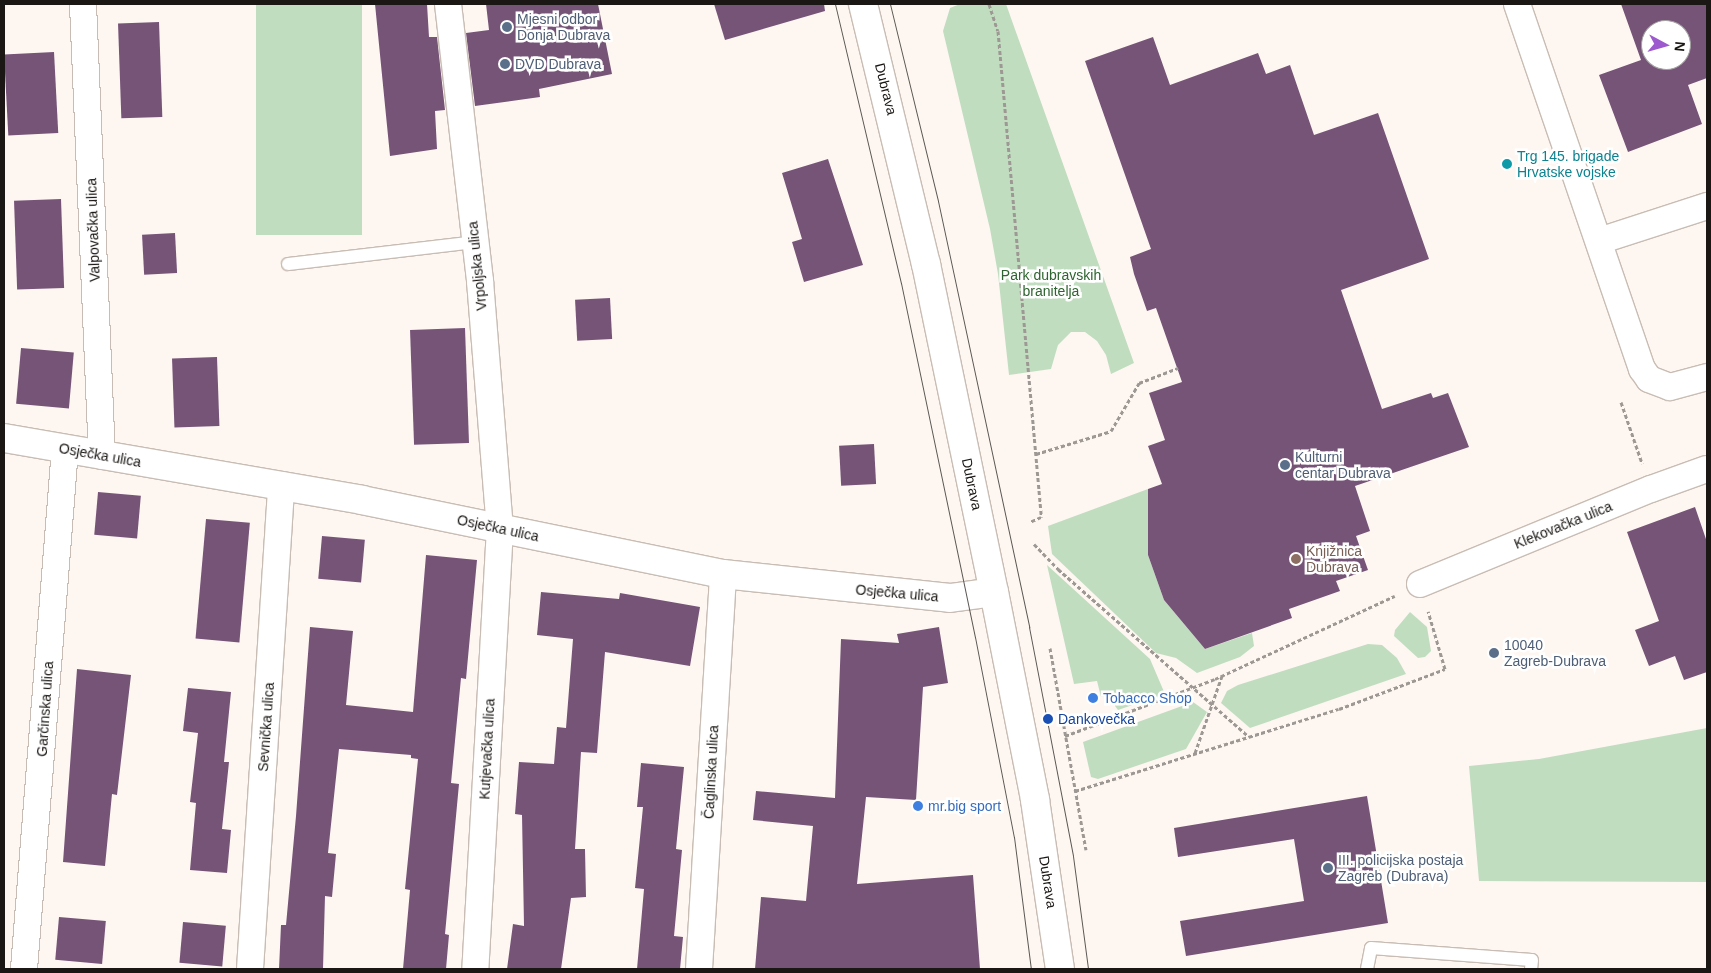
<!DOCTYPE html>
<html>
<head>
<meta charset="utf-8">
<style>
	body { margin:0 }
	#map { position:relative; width:1711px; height:973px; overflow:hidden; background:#fef7f1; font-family:Helvetica,sans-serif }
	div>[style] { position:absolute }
	.green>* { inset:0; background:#c1ddc0; transform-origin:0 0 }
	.building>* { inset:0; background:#765478; transform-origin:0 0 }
	.path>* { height:3px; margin-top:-1.5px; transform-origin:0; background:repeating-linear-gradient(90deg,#9d9893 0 4px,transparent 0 6.5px) }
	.roads { filter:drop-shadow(1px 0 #c8bdb4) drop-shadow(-1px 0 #c8bdb4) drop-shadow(0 1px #c8bdb4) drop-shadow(0 -1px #c8bdb4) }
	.lane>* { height:12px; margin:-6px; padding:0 6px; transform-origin:6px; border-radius:6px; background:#fff }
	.street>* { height:26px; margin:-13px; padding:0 13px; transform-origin:13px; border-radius:13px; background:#fff }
	.secondary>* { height:28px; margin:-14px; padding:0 14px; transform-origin:14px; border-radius:14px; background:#fff }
	.tram>* { height:1px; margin:-0.5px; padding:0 0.5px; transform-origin:0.5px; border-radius:0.5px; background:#5b5753 }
	.dots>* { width:14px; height:14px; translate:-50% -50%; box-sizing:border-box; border:2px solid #fff; border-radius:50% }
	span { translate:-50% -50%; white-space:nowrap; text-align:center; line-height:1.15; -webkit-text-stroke:5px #fff; paint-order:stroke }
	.service-label { font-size:14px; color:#4e5e75 }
	.left { translate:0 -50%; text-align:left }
	.street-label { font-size:14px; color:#1a1714 }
	.culture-label { font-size:14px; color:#0d838f }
	.park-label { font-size:14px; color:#2e642f }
	.education-label { font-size:14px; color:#785e54 }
	.shop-label { font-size:14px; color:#366cbe }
	.transit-label { font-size:14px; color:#164399 }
	.frame { position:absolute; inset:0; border:5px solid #1a1714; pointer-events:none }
	.north { position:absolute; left:1641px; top:20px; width:50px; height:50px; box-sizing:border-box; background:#fff; border:1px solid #a3a2a1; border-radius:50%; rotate:96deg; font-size:14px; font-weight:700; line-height:20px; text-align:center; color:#1a1714 }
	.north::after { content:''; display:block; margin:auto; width:18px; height:22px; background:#9d5acf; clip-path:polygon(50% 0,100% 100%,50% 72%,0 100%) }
</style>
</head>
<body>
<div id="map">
	<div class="green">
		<div style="left:256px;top:4px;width:106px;height:231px"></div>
		<div style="clip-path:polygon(960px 4px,1006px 4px,1134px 363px,1111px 374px,1106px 355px,1097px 341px,1085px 332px,1071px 332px,1058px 345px,1051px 369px,1009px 375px,998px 274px,990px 229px,943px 31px,950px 8px)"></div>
		<div style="clip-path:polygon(1148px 489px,1148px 555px,1164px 600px,1205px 649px,1252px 633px,1254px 646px,1240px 657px,1197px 673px,1176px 658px,1156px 653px,1052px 554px,1048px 526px)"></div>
		<div style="clip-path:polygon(1047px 565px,1150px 659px,1165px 694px,1118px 710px,1115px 706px,1118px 695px,1101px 697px,1097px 681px,1074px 684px)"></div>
		<div style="clip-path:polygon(1410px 612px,1427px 627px,1431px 651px,1425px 657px,1418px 658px,1394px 636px,1395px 630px)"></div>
		<div style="clip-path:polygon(1368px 644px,1382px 645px,1397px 658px,1406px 674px,1250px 728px,1221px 703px,1227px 691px,1238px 685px)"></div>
		<div style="clip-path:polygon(1193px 702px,1207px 712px,1186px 749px,1098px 779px,1091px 777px,1083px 742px)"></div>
		<div style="clip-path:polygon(1707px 728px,1707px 882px,1479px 881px,1469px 766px,1539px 759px)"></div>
	</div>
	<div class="building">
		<div style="clip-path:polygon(375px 4px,427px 4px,429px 37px,437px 37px,445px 110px,435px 111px,437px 149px,390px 156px)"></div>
		<div style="clip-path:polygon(486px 4px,598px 4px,612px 74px,539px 89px,540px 97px,475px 106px,466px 33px,489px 30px)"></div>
		<div style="clip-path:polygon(714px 4px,824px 4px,825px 11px,725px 40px)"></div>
		<div style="clip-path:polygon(evenodd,1621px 4px,1707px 4px,1707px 78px,1688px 85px,1702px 124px,1628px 152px,1599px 75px,1641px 60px,1621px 4px,1651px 30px,1681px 30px,1681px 60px,1651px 60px,1651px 30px)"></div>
		<div style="left:159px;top:22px;width:95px;height:41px;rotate:88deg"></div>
		<div style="clip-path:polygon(1153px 37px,1170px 85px,1258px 53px,1266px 74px,1290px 65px,1314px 135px,1378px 113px,1429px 259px,1341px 290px,1382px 409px,1431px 393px,1433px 398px,1448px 393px,1469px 447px,1355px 486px,1370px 531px,1356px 536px,1368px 570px,1336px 581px,1340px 591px,1289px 609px,1292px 618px,1205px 649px,1164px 600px,1148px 555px,1148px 489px,1162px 484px,1148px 446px,1165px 440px,1149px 393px,1182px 382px,1156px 308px,1147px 311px,1134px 274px,1130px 257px,1151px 249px,1085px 61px)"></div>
		<div style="left:54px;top:52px;width:81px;height:50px;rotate:87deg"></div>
		<div style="clip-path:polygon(828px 159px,863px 265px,804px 282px,792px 242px,802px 239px,782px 173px)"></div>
		<div style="left:61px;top:199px;width:89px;height:47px;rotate:88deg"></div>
		<div style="left:175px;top:233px;width:40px;height:33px;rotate:87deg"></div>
		<div style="left:610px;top:298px;width:41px;height:35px;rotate:87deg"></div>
		<div style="left:465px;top:328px;width:115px;height:55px;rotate:88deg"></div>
		<div style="left:21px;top:348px;width:53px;height:56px;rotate:5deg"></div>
		<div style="left:217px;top:357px;width:69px;height:45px;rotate:88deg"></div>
		<div style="left:874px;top:444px;width:40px;height:35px;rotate:87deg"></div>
		<div style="left:98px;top:492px;width:43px;height:43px;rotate:5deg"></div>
		<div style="clip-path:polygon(1695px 507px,1707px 542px,1707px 672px,1684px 680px,1675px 656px,1649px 666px,1635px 630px,1659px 621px,1627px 532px)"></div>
		<div style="left:206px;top:519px;width:44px;height:120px;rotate:5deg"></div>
		<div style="left:322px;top:536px;width:43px;height:43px;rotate:5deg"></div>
		<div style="clip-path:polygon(426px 555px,477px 560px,466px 679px,461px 678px,451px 783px,459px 784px,445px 934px,449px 935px,446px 969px,403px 969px,410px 890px,405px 889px,418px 759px,411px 758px,411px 755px,339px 749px,328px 853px,336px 854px,332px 897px,325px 896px,323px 969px,279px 969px,281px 925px,286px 925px,296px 816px,310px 627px,353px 631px,346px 705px,413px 712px)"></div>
		<div style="clip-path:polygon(541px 592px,619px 599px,620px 593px,700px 607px,690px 666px,605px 652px,597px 753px,581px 752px,575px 849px,585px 849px,586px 897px,571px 898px,561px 969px,507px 969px,513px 924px,524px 926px,522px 815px,515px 814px,519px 762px,554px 764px,557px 727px,566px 728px,573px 639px,537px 635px)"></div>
		<div style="clip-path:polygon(939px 627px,948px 683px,923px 687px,916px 800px,866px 797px,857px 884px,973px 875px,980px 969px,755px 969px,761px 897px,806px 901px,813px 826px,753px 820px,756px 791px,835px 798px,841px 639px,899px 643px,897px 634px)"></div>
		<div style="clip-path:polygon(77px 669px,131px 675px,117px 795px,112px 794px,105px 866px,63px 862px)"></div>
		<div style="clip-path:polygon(188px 688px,231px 692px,224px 762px,229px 762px,222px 829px,231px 830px,227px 873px,190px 870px,196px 803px,190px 802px,198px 733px,183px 731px)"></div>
		<div style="clip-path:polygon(641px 763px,684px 767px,676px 849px,682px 850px,674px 936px,683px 937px,680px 969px,637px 969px,644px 889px,635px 888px,643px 807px,637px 807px)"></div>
		<div style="clip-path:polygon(1367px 796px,1388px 923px,1186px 956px,1180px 921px,1304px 901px,1294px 839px,1178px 857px,1174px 828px)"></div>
		<div style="left:59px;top:917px;width:47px;height:43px;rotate:5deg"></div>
		<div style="left:183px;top:922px;width:43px;height:41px;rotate:5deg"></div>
	</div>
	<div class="path">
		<div style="left:989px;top:4px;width:28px;rotate:72deg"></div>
		<div style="left:998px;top:31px;width:488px;rotate:84.9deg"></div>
		<div style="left:1041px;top:517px;width:12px;rotate:156deg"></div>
		<div style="left:1621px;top:402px;width:65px;rotate:71deg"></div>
		<div style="left:1036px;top:454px;width:78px;rotate:-17deg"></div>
		<div style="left:1111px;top:431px;width:56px;rotate:-59.7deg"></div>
		<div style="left:1139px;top:383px;width:42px;rotate:-21deg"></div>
		<div style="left:1034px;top:544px;width:35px;rotate:46deg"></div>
		<div style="left:1058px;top:569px;width:254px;rotate:41.3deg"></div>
		<div style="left:1050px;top:648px;width:205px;rotate:79.9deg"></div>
		<div style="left:1065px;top:736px;width:160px;rotate:-20.8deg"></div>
		<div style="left:1215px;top:679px;width:198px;rotate:-24.8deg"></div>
		<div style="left:1195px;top:753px;width:82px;rotate:-70.7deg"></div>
		<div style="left:1075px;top:791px;width:276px;rotate:-17.3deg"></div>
		<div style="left:1339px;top:709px;width:113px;rotate:-20.7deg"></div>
		<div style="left:1445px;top:669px;width:60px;rotate:-106.3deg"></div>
	</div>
	<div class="roads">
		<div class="lane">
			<div style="left:288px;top:264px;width:188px;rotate:-6.7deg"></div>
			<div style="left:1367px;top:969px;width:21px;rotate:-79deg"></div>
			<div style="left:1371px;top:948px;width:161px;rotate:4.3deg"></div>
			<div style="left:1532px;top:960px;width:9px;rotate:96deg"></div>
		</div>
		<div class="street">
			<div style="left:83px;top:4px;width:452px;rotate:87.6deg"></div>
			<div style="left:448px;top:4px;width:279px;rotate:83.4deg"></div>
			<div style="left:480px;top:281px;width:248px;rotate:85.4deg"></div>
			<div style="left:500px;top:528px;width:442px;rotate:93.2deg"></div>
			<div style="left:1517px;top:4px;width:386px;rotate:71.1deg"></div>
			<div style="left:1642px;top:369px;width:12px;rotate:55deg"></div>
			<div style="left:1649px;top:379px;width:22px;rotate:21deg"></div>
			<div style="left:1670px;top:387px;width:38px;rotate:-15deg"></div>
			<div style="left:1599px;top:241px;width:114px;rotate:-18deg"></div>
			<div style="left:1420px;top:584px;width:250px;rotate:-22.4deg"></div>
			<div style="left:1651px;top:489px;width:59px;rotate:-19.7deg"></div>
			<div style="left:24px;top:969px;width:522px;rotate:-85.49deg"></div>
			<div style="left:250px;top:969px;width:485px;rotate:-86.3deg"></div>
			<div style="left:699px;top:969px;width:396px;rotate:-86.5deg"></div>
		</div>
		<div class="secondary">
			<div style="left:863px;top:4px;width:268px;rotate:76.4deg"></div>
			<div style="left:926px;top:264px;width:335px;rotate:78.3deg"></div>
			<div style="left:994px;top:592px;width:212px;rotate:78.8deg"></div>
			<div style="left:1035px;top:800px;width:171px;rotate:81.6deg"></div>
			<div style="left:4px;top:438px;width:363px;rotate:9.8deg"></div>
			<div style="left:362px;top:500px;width:369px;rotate:11.6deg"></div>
			<div style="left:723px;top:574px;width:228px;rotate:6deg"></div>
			<div style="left:950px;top:598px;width:44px;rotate:-7.8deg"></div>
		</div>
	</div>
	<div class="tram">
		<div style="left:835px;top:4px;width:287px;rotate:76.7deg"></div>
		<div style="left:901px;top:283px;width:362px;rotate:78.2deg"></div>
		<div style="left:975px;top:637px;width:204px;rotate:79deg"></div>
		<div style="left:1014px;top:837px;width:133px;rotate:82.7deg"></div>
		<div style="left:890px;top:4px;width:203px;rotate:76.3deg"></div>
		<div style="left:938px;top:201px;width:436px;rotate:77.9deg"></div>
		<div style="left:1029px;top:627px;width:233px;rotate:79.1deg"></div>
		<div style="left:1073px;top:856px;width:114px;rotate:82.4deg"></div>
	</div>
	<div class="dots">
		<div style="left:507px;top:27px;background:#5c6f8a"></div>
		<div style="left:505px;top:64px;background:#5c6f8a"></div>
		<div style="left:1507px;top:164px;background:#0f9aa8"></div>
		<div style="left:1285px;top:465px;background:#5c6f8a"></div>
		<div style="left:1296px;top:559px;background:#8d6e63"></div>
		<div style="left:1494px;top:653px;background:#5c6f8a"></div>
		<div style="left:1093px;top:698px;background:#3f7fe0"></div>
		<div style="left:1048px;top:719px;background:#1a4fb4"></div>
		<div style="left:918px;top:806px;background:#3f7fe0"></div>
		<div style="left:1328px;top:868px;background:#5c6f8a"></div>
	</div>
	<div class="service-label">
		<span class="left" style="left:517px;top:27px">Mjesni odbor<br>Donja Dubrava</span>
		<span class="left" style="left:515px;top:64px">DVD Dubrava</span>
		<span class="left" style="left:1295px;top:465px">Kulturni<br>centar Dubrava</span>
		<span class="left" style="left:1504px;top:653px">10040<br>Zagreb-Dubrava</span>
		<span class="left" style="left:1338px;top:868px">III. policijska postaja<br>Zagreb (Dubrava)</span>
	</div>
	<div class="street-label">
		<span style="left:886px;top:89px;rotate:76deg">Dubrava</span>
		<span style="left:93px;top:230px;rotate:-92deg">Valpovačka ulica</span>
		<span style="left:477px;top:266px;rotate:-96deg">Vrpoljska ulica</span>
		<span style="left:100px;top:455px;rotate:10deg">Osječka ulica</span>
		<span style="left:972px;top:484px;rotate:78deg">Dubrava</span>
		<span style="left:1563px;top:525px;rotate:-22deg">Klekovačka ulica</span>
		<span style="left:498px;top:528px;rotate:12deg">Osječka ulica</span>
		<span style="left:897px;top:593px;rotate:5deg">Osječka ulica</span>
		<span style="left:45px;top:709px;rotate:-86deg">Garčinska ulica</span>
		<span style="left:266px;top:727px;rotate:-86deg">Sevnička ulica</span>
		<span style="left:487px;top:749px;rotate:-87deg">Kutjevačka ulica</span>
		<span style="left:711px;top:772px;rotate:-87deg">Čaglinska ulica</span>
		<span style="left:1048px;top:882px;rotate:81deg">Dubrava</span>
	</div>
	<div class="culture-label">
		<span class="left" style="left:1517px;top:164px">Trg 145. brigade<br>Hrvatske vojske</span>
	</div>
	<div class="park-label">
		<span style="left:1051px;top:283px">Park dubravskih<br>branitelja</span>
	</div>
	<div class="education-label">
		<span class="left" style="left:1306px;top:559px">Knjižnica<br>Dubrava</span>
	</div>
	<div class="shop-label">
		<span class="left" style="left:1103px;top:698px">Tobacco Shop</span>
		<span class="left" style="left:928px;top:806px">mr.big sport</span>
	</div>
	<div class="transit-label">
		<span class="left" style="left:1058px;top:719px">Dankovečka</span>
	</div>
	<div class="frame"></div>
	<div class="north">N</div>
</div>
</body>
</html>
